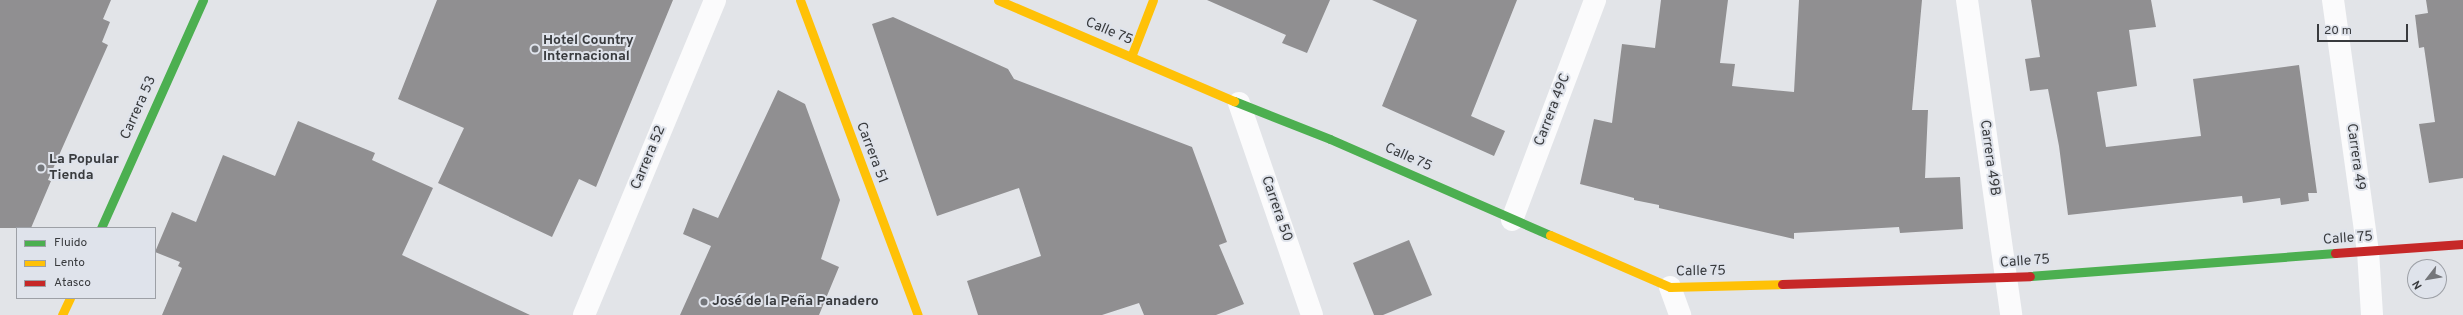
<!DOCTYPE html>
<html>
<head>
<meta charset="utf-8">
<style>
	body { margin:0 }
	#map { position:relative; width:2463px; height:315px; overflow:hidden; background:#e2e4e8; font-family:Overpass,sans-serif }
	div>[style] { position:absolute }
	.building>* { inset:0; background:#908f91 }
	.street>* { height:22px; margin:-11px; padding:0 11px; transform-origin:11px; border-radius:11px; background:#fbfbfc }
	.fast>* { height:9px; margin:-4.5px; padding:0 4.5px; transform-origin:4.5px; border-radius:4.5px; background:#4caf50 }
	.slow>* { height:9px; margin:-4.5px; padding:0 4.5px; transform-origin:4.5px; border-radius:4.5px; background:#ffc107 }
	.jam>* { height:9px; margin:-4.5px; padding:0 4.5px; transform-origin:4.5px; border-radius:4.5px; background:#c62828 }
	.dots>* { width:11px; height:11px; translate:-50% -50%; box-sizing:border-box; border:2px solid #dfe3eb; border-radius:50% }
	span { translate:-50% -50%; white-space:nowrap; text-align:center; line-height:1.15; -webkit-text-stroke:4px #dfe3eb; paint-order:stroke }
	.street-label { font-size:14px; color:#393b3e }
	.poi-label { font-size:14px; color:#393b3e; font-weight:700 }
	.left { translate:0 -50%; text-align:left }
	.legend { position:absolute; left:16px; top:227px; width:140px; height:72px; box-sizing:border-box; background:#dfe3eb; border:1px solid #9da0a6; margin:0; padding:5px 7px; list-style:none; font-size:12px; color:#393b3e }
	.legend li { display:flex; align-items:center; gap:8px; height:20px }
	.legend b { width:20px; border:1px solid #9da0a6 }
	.north { position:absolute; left:2407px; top:259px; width:40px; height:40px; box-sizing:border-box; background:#dfe3eb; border:1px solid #9da0a6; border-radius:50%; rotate:239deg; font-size:11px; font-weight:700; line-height:16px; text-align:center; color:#393b3e }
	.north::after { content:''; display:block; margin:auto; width:14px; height:18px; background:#74767a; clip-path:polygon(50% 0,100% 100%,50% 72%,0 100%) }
	.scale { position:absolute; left:2317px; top:24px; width:91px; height:18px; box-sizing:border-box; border:2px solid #393b3e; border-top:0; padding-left:5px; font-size:12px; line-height:14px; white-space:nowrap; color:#393b3e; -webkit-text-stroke:3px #dfe3eb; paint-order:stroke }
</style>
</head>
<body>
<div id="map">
	<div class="building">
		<div style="clip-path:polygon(0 0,111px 0,103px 19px,110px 22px,102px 42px,108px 45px,48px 180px,51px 181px,31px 228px,0 228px)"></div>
		<div style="clip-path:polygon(437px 0,673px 0,596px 187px,579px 179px,552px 237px,438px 183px,464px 128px,398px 99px)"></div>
		<div style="clip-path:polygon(1207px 0,1330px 0,1307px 53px,1282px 43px,1286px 35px)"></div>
		<div style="clip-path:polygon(1372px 0,1517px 0,1471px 116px,1505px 131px,1494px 156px,1382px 106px,1417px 20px)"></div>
		<div style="clip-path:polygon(1661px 0,1728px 0,1720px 63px,1735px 64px,1732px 86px,1794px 92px,1799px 0,1922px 0,1912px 110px,1928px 110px,1925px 178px,1960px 177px,1963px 229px,1900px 233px,1899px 227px,1794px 233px,1794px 239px,1659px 208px,1659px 205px,1634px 200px,1634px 198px,1580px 184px,1594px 119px,1612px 123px,1622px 44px,1655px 48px)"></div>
		<div style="clip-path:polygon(2031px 0,2151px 0,2156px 27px,2129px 30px,2137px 86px,2097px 92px,2106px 147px,2201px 136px,2193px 79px,2299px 65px,2317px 193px,2308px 193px,2309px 201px,2281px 205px,2280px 198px,2243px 203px,2242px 196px,2068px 215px,2059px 146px,2048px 89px,2030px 91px,2025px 59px,2040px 57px)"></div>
		<div style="clip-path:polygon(2426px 0,2463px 0,2463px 178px,2429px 183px,2419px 124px,2435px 122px,2424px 47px,2419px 48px,2415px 15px,2428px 13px)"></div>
		<div style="clip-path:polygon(893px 17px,1008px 69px,1014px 79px,1192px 147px,1227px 242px,1219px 245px,1244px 304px,1216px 315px,1144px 315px,1139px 303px,1102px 315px,978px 315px,967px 281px,1041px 256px,1019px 188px,937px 216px,872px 24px)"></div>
		<div style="clip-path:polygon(778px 90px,805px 104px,840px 200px,821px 259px,839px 267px,819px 315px,680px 315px,711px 246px,683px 234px,693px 208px,718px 218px)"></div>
		<div style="clip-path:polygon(298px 121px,375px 153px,372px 160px,433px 188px,402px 255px,530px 315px,162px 315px,182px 268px,178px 266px,180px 262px,155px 252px,172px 212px,196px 222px,223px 155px,275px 176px)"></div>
		<div style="clip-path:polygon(1409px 240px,1432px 295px,1383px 315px,1374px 315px,1353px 263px)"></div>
	</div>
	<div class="street">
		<div style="left:1967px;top:0;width:318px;rotate:82deg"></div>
		<div style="left:2333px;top:0;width:253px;rotate:82.1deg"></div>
		<div style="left:2368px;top:251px;width:64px;rotate:86.4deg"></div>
		<div style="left:1239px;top:103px;width:224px;rotate:71deg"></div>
		<div style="left:1512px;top:220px;width:235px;rotate:-69.3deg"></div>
		<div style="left:1670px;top:287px;width:30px;rotate:70deg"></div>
		<div style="left:584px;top:315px;width:341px;rotate:-67.4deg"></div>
	</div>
	<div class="fast">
		<div style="left:1234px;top:101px;width:103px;rotate:21.6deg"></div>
		<div style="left:1330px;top:139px;width:240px;rotate:23.6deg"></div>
		<div style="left:101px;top:228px;width:250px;rotate:-65.9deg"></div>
		<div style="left:2030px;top:276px;width:306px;rotate:-4.3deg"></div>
	</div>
	<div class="slow">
		<div style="left:800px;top:0;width:336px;rotate:69.5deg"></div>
		<div style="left:998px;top:0;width:257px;rotate:23.2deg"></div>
		<div style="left:1131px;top:57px;width:61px;rotate:-68.9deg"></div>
		<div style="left:1550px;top:235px;width:131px;rotate:23.4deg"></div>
		<div style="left:1670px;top:287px;width:112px;rotate:-1.5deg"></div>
		<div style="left:62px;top:315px;width:19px;rotate:-65deg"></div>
	</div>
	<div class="jam">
		<div style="left:2335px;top:253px;width:128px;rotate:-4deg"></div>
		<div style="left:1782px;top:284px;width:248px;rotate:-1.8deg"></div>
	</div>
	<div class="dots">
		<div style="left:535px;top:49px;background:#74767a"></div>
		<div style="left:41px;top:168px;background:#74767a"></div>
		<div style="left:704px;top:302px;background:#74767a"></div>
	</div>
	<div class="street-label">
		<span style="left:1109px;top:32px;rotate:23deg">Calle 75</span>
		<span style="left:139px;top:108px;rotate:-66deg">Carrera 53</span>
		<span style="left:1553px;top:110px;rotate:-69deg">Carrera 49C</span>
		<span style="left:871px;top:153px;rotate:69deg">Carrera 51</span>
		<span style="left:2355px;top:157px;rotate:82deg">Carrera 49</span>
		<span style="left:649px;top:158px;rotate:-67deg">Carrera 52</span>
		<span style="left:1408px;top:158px;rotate:24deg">Calle 75</span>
		<span style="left:1989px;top:158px;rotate:82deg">Carrera 49B</span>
		<span style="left:1276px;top:209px;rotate:71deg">Carrera 50</span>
		<span style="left:2348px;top:239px;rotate:-4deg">Calle 75</span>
		<span style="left:2025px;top:262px;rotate:-4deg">Calle 75</span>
		<span style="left:1701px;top:272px;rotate:-1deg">Calle 75</span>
	</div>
	<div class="poi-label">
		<span class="left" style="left:543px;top:49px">Hotel Country<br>Internacional</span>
		<span class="left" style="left:49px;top:168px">La Popular<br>Tienda</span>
		<span class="left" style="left:712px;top:302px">José de la Peña Panadero</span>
	</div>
	<ul class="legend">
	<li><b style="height:5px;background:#4caf50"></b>Fluido</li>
	<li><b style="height:5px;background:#ffc107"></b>Lento</li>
	<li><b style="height:5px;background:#c62828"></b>Atasco</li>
	</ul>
	<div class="north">N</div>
	<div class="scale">20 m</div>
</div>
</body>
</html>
